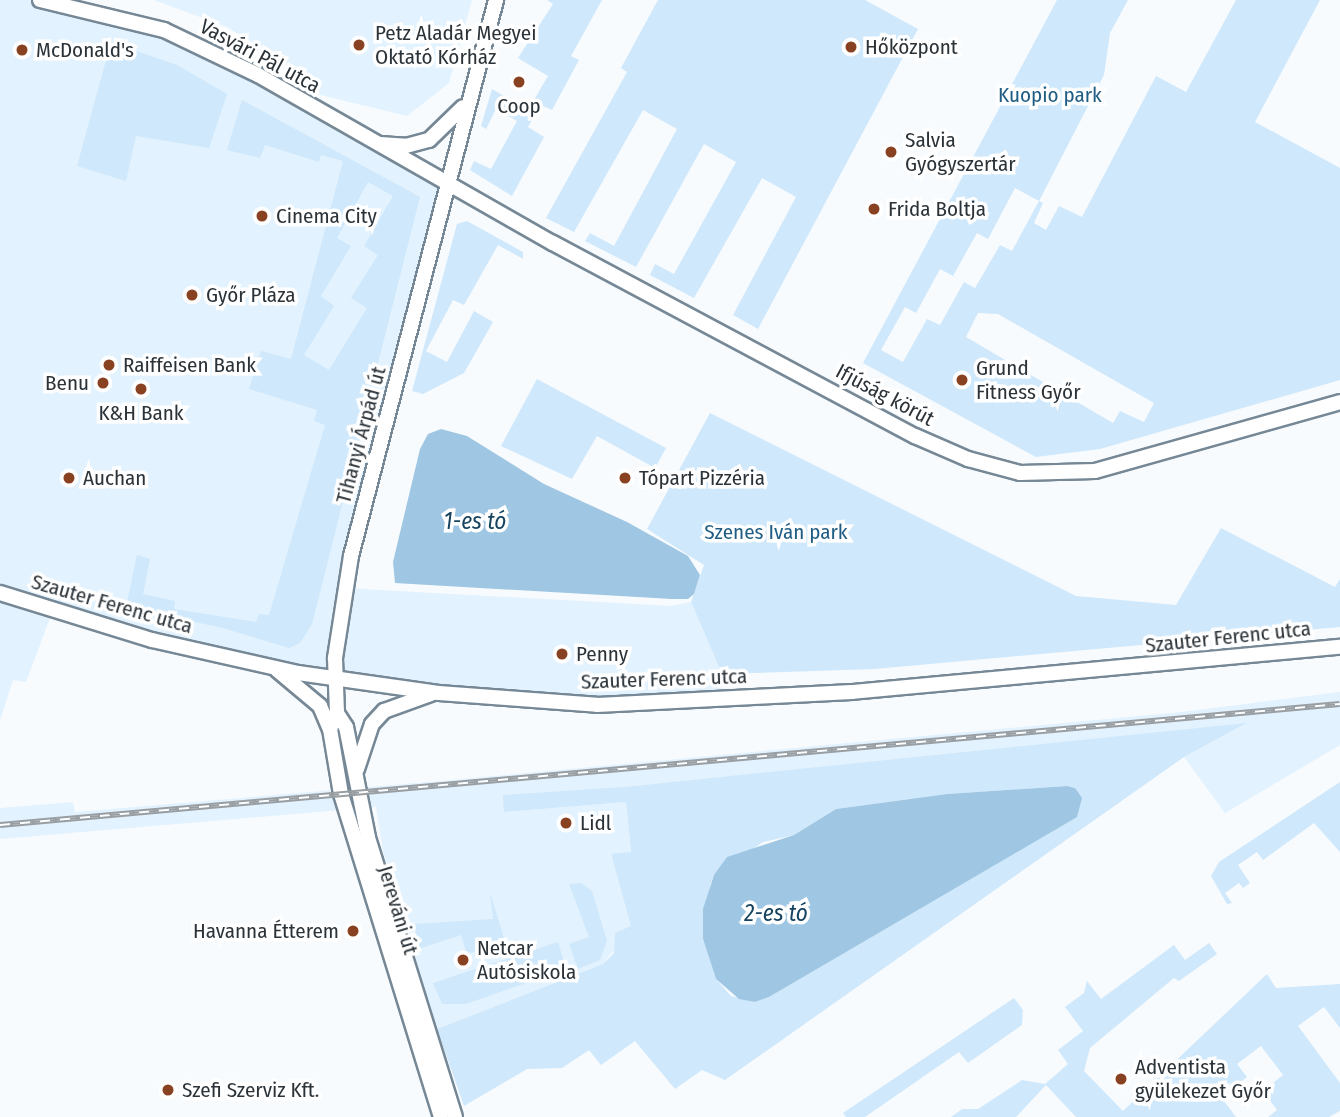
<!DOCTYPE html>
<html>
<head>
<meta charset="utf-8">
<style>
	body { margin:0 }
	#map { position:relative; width:1340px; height:1117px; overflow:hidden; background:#f7fbfe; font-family:"Fira Sans Condensed",sans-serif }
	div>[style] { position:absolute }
	.built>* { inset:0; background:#e2f2fe }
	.green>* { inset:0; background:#cfe8fb }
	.water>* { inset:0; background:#9fc6e2 }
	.roads { filter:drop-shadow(2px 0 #768896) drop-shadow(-2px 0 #768896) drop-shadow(0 2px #768896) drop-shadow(0 -2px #768896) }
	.minor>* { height:14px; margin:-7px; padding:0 7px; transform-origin:7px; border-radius:7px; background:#fff }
	.rail>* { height:6px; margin-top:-3px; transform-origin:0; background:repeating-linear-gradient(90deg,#fff 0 10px,#989ea2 0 20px); box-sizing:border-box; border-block:2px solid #989ea2 }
	.dots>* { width:19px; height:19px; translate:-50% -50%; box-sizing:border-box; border:4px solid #fff; border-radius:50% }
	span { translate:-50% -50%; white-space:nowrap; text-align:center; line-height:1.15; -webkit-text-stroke:7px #fff; paint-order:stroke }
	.poi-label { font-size:21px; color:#2b3339 }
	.left { translate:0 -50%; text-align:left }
	.right { translate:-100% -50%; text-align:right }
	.street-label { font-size:21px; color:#2b3339 }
	.park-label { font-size:21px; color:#205d84 }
	.water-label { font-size:23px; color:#154360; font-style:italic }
</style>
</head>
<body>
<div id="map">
	<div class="built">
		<div style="clip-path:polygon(0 0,40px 0,164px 30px,446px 183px,344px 588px,671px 606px,691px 602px,722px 674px,722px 698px,597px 705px,335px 678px,53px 610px,26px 682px,13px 680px,0 721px)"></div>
		<div style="clip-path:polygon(154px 0,472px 0,449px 83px,407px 116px,321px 95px,288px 64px,227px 27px)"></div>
		<div style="clip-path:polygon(1340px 692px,1340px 745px,1225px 813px,1184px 757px,1244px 725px,624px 787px,504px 812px,626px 802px,631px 853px,611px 855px,632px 927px,603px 964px,437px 1029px,383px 851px,376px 807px,0 839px,0 808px,73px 802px,75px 812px,452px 780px,1182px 712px)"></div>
	</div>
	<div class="green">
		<div style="clip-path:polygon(547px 0,602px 0,571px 56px,579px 60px,552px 110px,541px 105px,528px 127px,544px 137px,512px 196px,470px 170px,474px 161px,491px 169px,517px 121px,496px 109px,486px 129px,481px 126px,492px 89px,528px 110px,548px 76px,518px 58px,553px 4px)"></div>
		<div style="clip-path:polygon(658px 0,865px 0,918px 29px,758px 329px,733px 315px,796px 197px,762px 178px,694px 298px,650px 275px,655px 264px,674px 274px,736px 162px,704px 144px,636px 267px,585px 241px,590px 233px,614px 246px,677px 129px,643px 110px,574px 232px,546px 218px,627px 72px,621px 68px)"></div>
		<div style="clip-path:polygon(evenodd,1057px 0,1128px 0,1110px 33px,1104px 75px,1039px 201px,1043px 203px,1034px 223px,1046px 230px,1059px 206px,1082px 217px,1156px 76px,1186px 92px,1236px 0,1320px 0,1255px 122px,1340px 168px,1340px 380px,1100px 449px,1036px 457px,863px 363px,1057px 0,1015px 188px,1039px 201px,1012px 251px,1000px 245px,975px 288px,964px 282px,940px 325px,927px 319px,903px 362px,881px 350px,905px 307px,916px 313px,940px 269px,953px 276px,977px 233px,988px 239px,1015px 188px,1057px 0,978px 313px,998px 314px,1154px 403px,1144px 422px,1120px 411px,1113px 423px,966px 337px,978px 313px)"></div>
		<div style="clip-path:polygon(119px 45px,177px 65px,227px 94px,209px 148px,136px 136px,126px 181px,77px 166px,108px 53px)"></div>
		<div style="clip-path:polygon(evenodd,242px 100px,420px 197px,312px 624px,300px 643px,289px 648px,223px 628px,126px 607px,137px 555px,150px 559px,143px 594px,175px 601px,174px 609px,256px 622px,259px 614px,269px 615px,325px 425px,314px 421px,317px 410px,249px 389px,261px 351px,291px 359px,343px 161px,321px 155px,319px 162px,265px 145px,260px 158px,227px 150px,242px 100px,368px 182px,393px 196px,364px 246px,378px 255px,351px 298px,367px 308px,329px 370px,304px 355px,334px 306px,321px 296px,351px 246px,337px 238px,368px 182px)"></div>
		<div style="clip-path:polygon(467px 221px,523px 252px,523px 259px,498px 245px,464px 305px,453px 300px,426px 351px,447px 362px,474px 311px,493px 322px,464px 373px,423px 394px,412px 391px,457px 224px)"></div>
		<div style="clip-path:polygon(537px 379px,666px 448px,655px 468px,597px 436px,572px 479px,501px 446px)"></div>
		<div style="clip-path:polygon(710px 413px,1076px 596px,1176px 605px,1221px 528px,1335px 587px,1340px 579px,1340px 627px,875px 669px,722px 674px,691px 602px,704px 565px,647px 529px)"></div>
		<div style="clip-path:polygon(evenodd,1247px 723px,1184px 757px,725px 1080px,702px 1070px,675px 1089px,635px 1041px,601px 1065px,589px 1050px,562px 1068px,527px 1069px,464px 1106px,437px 1029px,603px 964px,614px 953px,615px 933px,631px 926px,611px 854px,631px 852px,626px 802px,504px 812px,503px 795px,624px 787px,1247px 723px,1067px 786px,1075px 788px,1077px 816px,769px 997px,755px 1002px,731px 996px,716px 979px,703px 939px,710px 886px,714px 875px,763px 842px,794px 835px,836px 809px,947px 794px,1067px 786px)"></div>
		<div style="clip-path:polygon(1340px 782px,1340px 852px,1314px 823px,1263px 860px,1257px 852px,1238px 865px,1250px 883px,1243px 888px,1239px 883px,1225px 893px,1232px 903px,1227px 904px,1211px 876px,1219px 862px)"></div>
		<div style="clip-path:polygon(581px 883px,592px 891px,607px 941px,600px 960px,578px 969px,569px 944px,589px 937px,569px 884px)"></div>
		<div style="clip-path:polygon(490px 893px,505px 941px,467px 954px,461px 935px,418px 949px,415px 924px,493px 919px)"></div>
		<div style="clip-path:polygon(558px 942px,566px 969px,466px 1004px,442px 1004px,433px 983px)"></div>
		<div style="clip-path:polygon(1209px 943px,1217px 954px,1179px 981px,1174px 978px,1090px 1048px,1084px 1071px,1123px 1111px,1267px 974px,1276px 988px,1340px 984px,1340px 1028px,1324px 1007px,1298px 1026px,1340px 1083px,1340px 1111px,1329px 1117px,1268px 1117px,1277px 1110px,1263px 1091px,1283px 1075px,1261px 1046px,1237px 1064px,1247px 1077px,1221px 1097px,1236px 1117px,1076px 1117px,1046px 1085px,1016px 1117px,951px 1117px,962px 1109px,978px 1109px,1022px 1080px,1045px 1084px,1068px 1064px,1058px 1050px,1083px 1031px,1065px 1007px,1084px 993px,1087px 981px,1101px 999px,1174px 945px,1185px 960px)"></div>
		<div style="clip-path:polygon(1014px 998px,1023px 1010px,1022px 1025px,968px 1063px,959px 1052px,865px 1117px,846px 1117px,843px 1113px)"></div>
	</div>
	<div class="water">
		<div style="clip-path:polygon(441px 429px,467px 436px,544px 484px,627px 522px,688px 556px,700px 575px,694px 594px,688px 599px,672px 599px,395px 583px,393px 562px,420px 449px,428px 434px)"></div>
		<div style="clip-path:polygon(1067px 786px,1075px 788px,1082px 798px,1077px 817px,769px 997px,755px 1002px,739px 999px,716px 979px,703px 939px,703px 909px,714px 875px,727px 857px,794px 835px,836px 809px,947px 794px)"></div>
	</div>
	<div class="roads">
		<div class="minor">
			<div style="left:40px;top:0;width:128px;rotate:13.6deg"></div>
			<div style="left:164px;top:30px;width:104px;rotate:25.6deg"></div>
			<div style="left:258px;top:75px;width:339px;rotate:29.7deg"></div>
			<div style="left:553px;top:243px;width:410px;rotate:28.1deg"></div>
			<div style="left:915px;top:436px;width:58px;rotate:23.5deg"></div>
			<div style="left:968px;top:459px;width:54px;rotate:15.1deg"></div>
			<div style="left:1020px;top:473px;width:75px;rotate:-1.5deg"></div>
			<div style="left:1095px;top:471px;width:255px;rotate:-15.7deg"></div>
			<div style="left:380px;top:144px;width:26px;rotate:4deg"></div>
			<div style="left:406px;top:146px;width:24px;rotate:-15deg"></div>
			<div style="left:429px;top:140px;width:47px;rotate:-44.1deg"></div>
			<div style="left:0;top:593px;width:159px;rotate:17.2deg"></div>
			<div style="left:152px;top:640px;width:150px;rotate:12.7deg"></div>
			<div style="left:298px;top:673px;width:142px;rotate:8.1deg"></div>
			<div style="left:439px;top:693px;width:158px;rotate:4.3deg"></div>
			<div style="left:597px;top:705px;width:255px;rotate:-2.9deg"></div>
			<div style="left:852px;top:692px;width:490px;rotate:-5.3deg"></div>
			<div style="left:277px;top:670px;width:56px;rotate:39.9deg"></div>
			<div style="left:320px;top:706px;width:25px;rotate:67deg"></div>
			<div style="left:337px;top:713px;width:17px;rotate:114deg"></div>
			<div style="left:330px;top:729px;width:66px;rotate:80.4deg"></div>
			<div style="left:341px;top:794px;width:338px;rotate:72.8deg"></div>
			<div style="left:357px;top:769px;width:47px;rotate:-71.6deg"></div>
			<div style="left:372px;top:724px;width:18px;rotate:-47deg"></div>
			<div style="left:384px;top:711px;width:50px;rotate:-19.9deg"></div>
			<div style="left:455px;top:1117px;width:293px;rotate:-107.3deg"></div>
			<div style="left:368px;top:837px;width:112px;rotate:-101.3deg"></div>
			<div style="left:346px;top:727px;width:17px;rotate:-123deg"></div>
			<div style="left:337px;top:713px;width:55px;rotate:-92.1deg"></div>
			<div style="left:335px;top:658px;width:103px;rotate:-81.1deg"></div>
			<div style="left:351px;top:556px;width:575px;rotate:-75.38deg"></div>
		</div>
	</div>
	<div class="rail">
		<div style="left:0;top:825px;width:1345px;rotate:-5.16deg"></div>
	</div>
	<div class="dots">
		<div style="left:359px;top:45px;background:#884121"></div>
		<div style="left:851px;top:47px;background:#884121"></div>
		<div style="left:22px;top:50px;background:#884121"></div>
		<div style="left:519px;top:82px;background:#884121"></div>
		<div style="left:891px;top:152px;background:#884121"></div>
		<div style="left:874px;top:209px;background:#884121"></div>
		<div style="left:262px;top:216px;background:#884121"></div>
		<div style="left:192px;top:295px;background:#884121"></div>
		<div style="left:109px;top:365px;background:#884121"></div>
		<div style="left:962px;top:380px;background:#884121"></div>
		<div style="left:103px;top:383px;background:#884121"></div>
		<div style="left:141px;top:389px;background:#884121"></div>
		<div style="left:69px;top:478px;background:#884121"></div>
		<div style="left:625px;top:478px;background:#884121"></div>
		<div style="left:562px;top:654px;background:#884121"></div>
		<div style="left:566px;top:823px;background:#884121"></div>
		<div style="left:353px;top:931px;background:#884121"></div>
		<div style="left:463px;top:960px;background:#884121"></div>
		<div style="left:1121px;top:1079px;background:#884121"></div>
		<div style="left:168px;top:1090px;background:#884121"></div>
	</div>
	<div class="poi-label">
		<span class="left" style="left:375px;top:45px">Petz Aladár Megyei<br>Oktató Kórház</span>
		<span class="left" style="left:865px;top:47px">Hőközpont</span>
		<span class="left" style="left:36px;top:50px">McDonald's</span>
		<span style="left:519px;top:106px">Coop</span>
		<span class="left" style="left:905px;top:152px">Salvia<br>Gyógyszertár</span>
		<span class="left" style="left:888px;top:209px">Frida Boltja</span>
		<span class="left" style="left:276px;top:216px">Cinema City</span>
		<span class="left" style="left:206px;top:295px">Győr Pláza</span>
		<span class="left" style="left:123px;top:365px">Raiffeisen Bank</span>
		<span class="left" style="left:976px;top:380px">Grund<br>Fitness Győr</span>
		<span class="right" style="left:89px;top:383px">Benu</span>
		<span style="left:141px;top:413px">K&amp;H Bank</span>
		<span class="left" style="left:83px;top:478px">Auchan</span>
		<span class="left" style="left:639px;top:478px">Tópart Pizzéria</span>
		<span class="left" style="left:576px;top:654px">Penny</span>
		<span class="left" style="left:580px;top:823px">Lidl</span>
		<span class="right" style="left:339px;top:931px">Havanna Étterem</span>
		<span class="left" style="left:477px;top:960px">Netcar<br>Autósiskola</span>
		<span class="left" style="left:1135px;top:1079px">Adventista<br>gyülekezet Győr</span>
		<span class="left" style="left:182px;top:1090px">Szefi Szerviz Kft.</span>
	</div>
	<div class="street-label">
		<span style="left:260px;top:56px;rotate:28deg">Vasvári Pál utca</span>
		<span style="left:885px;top:395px;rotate:28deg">Ifjúság körút</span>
		<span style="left:361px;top:435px;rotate:-75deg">Tihanyi Árpád út</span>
		<span style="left:112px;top:604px;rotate:16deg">Szauter Ferenc utca</span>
		<span style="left:1228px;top:637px;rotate:-6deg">Szauter Ferenc utca</span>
		<span style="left:664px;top:679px;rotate:-2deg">Szauter Ferenc utca</span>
		<span style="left:398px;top:910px;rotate:73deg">Jereváni út</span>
	</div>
	<div class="park-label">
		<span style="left:1050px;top:95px">Kuopio park</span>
		<span style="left:776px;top:532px">Szenes Iván park</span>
	</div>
	<div class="water-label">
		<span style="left:475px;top:521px">1-es tó</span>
		<span style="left:776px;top:913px">2-es tó</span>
	</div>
</div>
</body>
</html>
